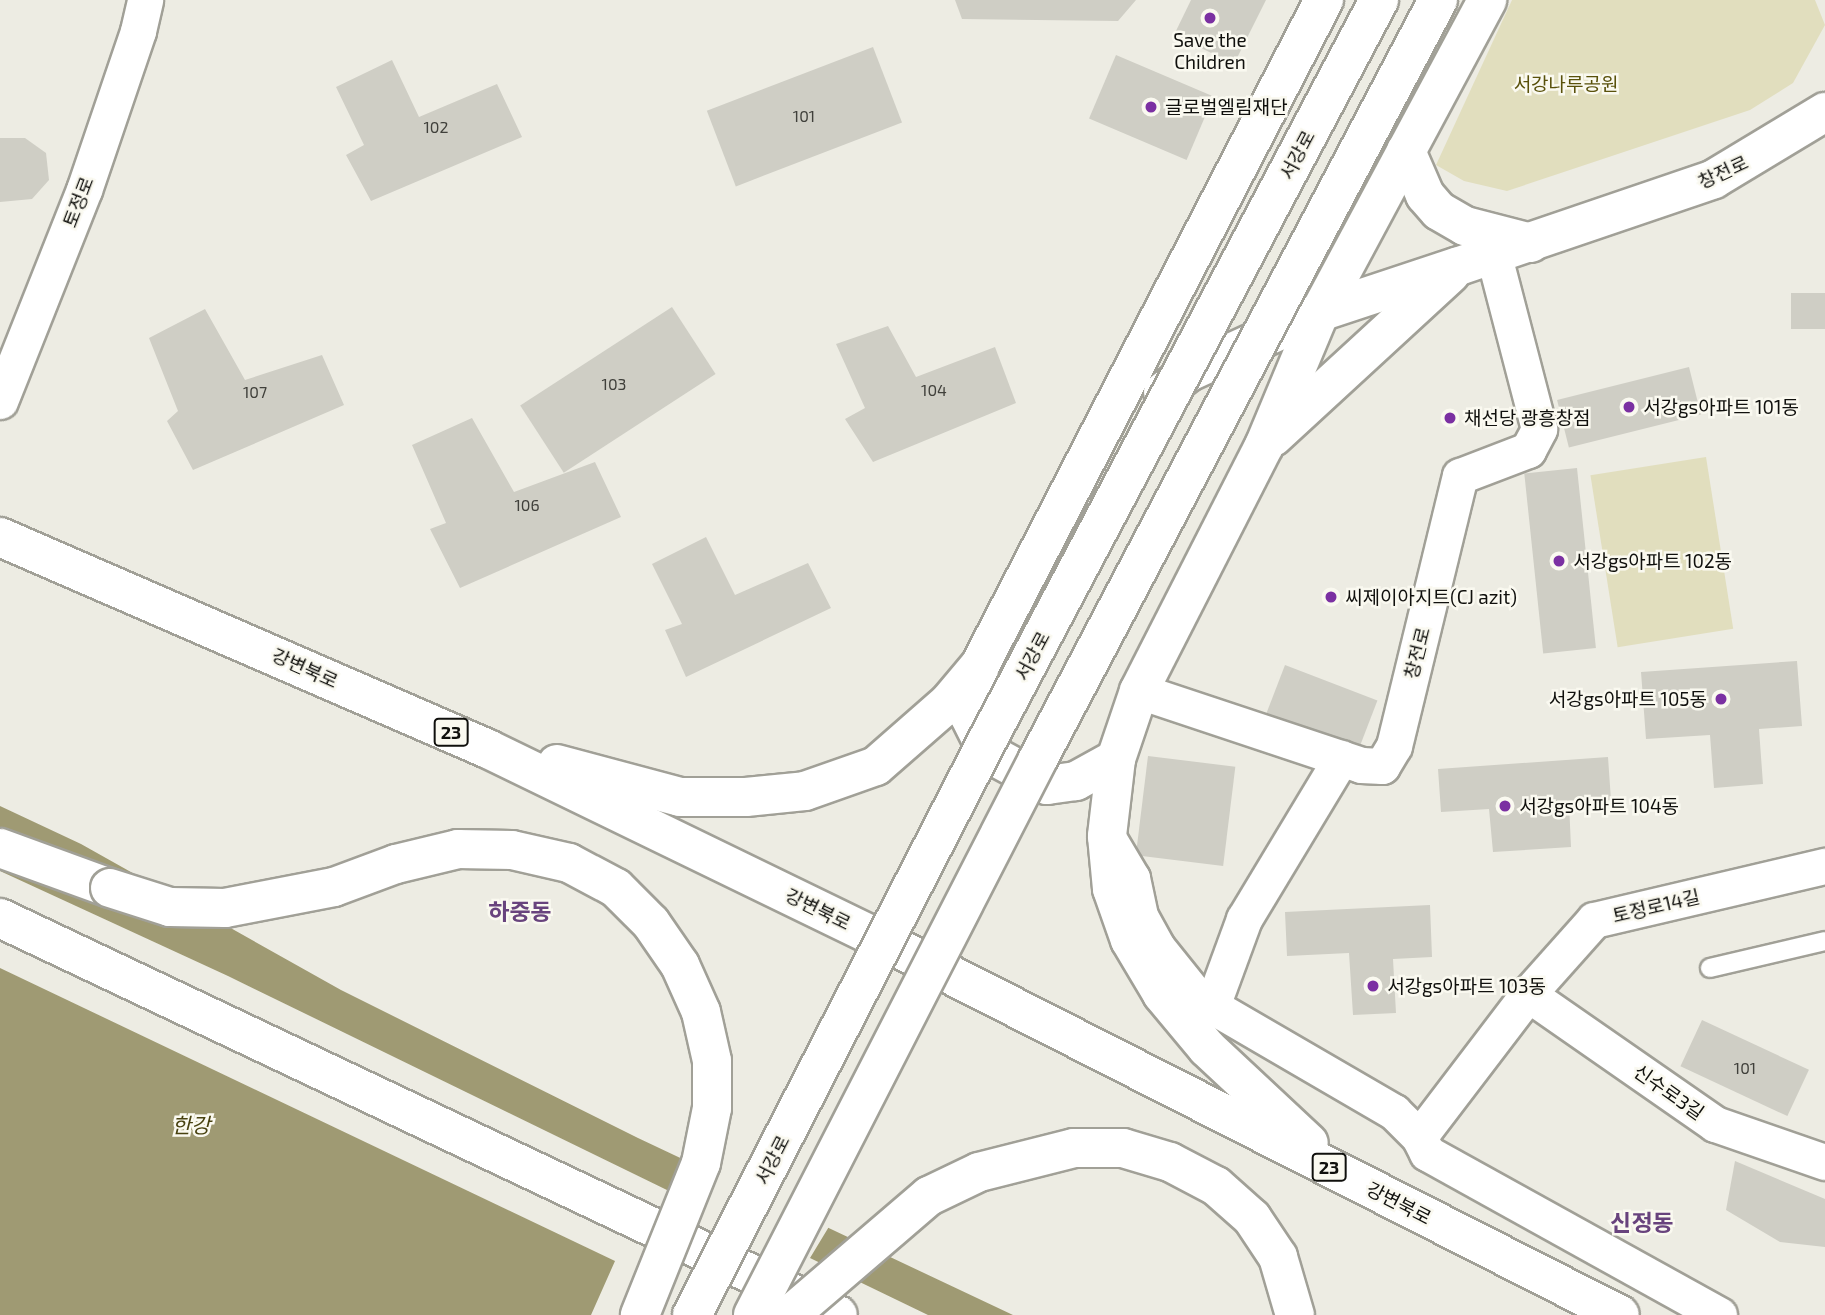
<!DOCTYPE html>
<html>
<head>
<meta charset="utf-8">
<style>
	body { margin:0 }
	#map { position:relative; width:1825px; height:1315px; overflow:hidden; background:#edece3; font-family:"Exo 2","Noto Sans KR",sans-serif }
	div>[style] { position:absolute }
	.green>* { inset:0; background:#e1debe; transform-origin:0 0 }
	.water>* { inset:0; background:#9f9a73 }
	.pier>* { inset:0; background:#edece3 }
	.building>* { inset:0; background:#cfcec5; transform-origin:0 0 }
	.roads { filter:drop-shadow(2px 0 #a1a097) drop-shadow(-2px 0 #a1a097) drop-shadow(0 2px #a1a097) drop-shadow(0 -2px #a1a097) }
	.service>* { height:18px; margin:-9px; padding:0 9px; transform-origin:9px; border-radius:9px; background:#fff }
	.minor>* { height:35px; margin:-17.5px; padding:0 17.5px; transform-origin:17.5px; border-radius:17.5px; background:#fff }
	.secondary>* { height:38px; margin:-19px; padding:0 19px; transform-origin:19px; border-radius:19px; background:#fff }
	.primary>* { height:38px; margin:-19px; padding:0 19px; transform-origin:19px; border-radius:19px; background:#fff }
	.trunk>* { height:38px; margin:-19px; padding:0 19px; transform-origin:19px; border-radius:19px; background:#fff }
	.bridges { filter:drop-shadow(2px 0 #a1a097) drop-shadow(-2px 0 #a1a097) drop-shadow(0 2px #a1a097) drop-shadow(0 -2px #a1a097) }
	.primary-bridge>* { height:38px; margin:-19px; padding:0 19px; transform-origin:19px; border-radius:19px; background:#fff }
	.trunk-bridge>* { height:38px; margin:-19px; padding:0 19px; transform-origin:19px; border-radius:19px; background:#fff }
	.dots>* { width:19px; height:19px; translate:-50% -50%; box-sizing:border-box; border:4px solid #faf9f0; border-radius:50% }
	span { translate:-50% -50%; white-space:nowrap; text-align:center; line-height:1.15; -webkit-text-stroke:5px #faf9f0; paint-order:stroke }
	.number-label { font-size:16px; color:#40403b }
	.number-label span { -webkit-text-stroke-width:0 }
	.shield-label span { padding:2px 5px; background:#faf9f0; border:2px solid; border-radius:5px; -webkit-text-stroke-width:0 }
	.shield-label { font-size:18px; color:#10100d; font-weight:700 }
	.poi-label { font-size:19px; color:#10100d }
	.left { translate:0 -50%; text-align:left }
	.right { translate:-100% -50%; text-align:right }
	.park-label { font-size:19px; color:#59510b }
	.street-label { font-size:19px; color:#10100d }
	.water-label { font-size:21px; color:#484210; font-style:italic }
	.quarter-label { font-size:23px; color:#68437d; font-weight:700 }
</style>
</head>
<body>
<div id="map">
	<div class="green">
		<div style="clip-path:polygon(1512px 0,1815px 0,1825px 25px,1793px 83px,1750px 110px,1507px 191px,1464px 181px,1436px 165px)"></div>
		<div style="left:1706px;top:457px;width:174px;height:117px;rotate:81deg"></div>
	</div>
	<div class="water">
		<div style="clip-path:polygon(0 806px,81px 844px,341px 990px,638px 1138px,1013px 1315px,0 1315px)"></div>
	</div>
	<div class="pier">
		<div style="clip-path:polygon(0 871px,228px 976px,669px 1191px,706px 1166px,830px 1225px,810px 1258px,928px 1315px,591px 1315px,615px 1261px,0 968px)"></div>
	</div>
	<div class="building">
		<div style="clip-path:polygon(955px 0,1136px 0,1118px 21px,962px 19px)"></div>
		<div style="clip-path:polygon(1191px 0,1266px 0,1234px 64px,1174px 35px)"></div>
		<div style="left:873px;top:47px;width:81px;height:178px;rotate:69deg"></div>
		<div style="left:1116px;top:55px;width:106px;height:69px;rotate:23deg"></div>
		<div style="clip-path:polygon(392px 60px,419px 117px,497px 84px,522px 137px,371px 201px,346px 155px,364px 145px,336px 87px)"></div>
		<div style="clip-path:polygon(0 138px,25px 138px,46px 153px,49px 180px,32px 199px,0 202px)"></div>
		<div style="left:1791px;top:293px;width:34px;height:36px"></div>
		<div style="left:672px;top:307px;width:80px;height:181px;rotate:57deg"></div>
		<div style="clip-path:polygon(205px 309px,245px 380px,322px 355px,344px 405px,193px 470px,167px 421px,178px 411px,149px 338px)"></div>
		<div style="clip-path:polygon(888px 326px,916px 377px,995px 347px,1016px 403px,873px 462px,845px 419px,865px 408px,836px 344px)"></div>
		<div style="left:1689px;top:367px;width:49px;height:136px;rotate:76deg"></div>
		<div style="clip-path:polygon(472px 418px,514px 492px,595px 462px,621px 517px,460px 588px,430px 529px,446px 523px,412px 445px)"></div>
		<div style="left:1577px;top:468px;width:181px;height:53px;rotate:84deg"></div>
		<div style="clip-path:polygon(706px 537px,735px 595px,808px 563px,831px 608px,686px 677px,665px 630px,682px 624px,652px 564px)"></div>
		<div style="clip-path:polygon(1797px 661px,1802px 726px,1759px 729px,1763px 784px,1714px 788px,1710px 735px,1646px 739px,1641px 672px)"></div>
		<div style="left:1285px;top:665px;width:99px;height:63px;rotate:21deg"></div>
		<div style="left:1148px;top:756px;width:88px;height:100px;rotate:7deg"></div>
		<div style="clip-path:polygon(1608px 757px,1611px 800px,1569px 803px,1571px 847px,1493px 852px,1489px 809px,1441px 812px,1438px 769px)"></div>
		<div style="clip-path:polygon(1430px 905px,1432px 957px,1393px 959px,1396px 1013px,1353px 1015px,1349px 953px,1287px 956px,1285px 912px)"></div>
		<div style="left:1702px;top:1020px;width:118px;height:51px;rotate:25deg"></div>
		<div style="clip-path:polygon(1735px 1161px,1825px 1199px,1825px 1247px,1780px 1242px,1726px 1210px)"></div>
	</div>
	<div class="roads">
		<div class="service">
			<div style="left:1710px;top:968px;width:118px;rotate:-13.2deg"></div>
		</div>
		<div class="minor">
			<div style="left:0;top:401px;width:227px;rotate:-68.3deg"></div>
			<div style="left:84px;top:190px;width:168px;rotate:-71.2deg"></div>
			<div style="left:138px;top:31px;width:32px;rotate:-77deg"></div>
			<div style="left:1139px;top:691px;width:234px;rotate:18.4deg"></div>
			<div style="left:1361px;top:765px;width:21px;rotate:3deg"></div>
			<div style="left:1382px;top:766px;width:23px;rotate:-59deg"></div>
			<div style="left:1394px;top:746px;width:278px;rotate:-76.3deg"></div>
			<div style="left:1460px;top:476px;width:73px;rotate:-20.9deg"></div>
			<div style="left:1528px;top:450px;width:24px;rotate:-62deg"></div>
			<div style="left:1539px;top:429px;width:179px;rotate:-104.6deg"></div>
			<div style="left:1107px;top:836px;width:49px;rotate:59.2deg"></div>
			<div style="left:1132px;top:878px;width:39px;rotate:78deg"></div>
			<div style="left:1140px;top:916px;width:35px;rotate:61deg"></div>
			<div style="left:1157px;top:947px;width:65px;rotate:51.2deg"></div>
			<div style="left:1198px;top:998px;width:227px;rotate:30.2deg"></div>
			<div style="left:1394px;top:1112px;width:35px;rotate:45deg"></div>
			<div style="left:1419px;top:1137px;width:18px;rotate:63deg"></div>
			<div style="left:1427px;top:1153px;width:334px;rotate:29deg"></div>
			<div style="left:1528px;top:994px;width:228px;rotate:34.8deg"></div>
			<div style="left:1715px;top:1124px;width:116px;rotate:19.1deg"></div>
			<div style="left:1212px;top:1006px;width:93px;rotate:-69.8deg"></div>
			<div style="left:1244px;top:919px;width:188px;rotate:-58.9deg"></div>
			<div style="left:1419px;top:1137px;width:180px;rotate:-52.7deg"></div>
			<div style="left:1528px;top:994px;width:99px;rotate:-48.3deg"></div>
			<div style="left:1594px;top:920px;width:237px;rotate:-13.2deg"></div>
		</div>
		<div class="secondary">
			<div style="left:1459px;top:266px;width:269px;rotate:-18.8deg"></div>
			<div style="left:1714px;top:179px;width:130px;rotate:-31.1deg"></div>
		</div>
		<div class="primary">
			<div style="left:1406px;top:151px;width:48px;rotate:66.6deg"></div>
			<div style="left:1425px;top:195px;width:21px;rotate:49deg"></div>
			<div style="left:1439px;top:211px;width:30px;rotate:30deg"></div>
			<div style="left:1465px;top:226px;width:68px;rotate:14.4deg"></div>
			<div style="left:1163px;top:392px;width:33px;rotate:-38deg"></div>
			<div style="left:1189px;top:372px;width:144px;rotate:-24.6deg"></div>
			<div style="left:1320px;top:312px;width:146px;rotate:-18.3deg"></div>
			<div style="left:1273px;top:437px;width:241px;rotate:-42.6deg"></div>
			<div style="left:1139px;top:691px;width:275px;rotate:-63deg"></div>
			<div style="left:1264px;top:446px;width:145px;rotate:-67.3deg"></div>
			<div style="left:1320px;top:312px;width:354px;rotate:-61.8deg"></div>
			<div style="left:1116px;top:759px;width:46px;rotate:151.2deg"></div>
			<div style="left:1076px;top:781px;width:29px;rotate:172deg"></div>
			<div style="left:1047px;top:785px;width:67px;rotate:-151.5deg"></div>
			<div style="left:988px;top:753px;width:42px;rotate:-116.6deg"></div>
			<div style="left:969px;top:715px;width:51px;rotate:-77.6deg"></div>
			<div style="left:980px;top:665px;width:749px;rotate:-62.65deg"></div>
		</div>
		<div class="trunk">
			<div style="left:0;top:537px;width:532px;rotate:23.48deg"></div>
			<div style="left:488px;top:749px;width:451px;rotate:25.9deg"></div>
			<div style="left:894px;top:946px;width:814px;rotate:26.94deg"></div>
			<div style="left:1139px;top:691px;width:72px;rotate:108.7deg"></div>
			<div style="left:1116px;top:759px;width:78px;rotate:96.7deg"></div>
			<div style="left:1107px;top:836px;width:53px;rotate:84.6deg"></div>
			<div style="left:1112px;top:889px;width:54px;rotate:70.6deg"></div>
			<div style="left:1130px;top:940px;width:63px;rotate:59.3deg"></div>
			<div style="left:1162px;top:994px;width:70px;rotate:50.2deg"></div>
			<div style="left:1207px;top:1048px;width:139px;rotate:43deg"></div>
			<div style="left:557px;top:764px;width:127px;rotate:15deg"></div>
			<div style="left:680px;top:797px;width:66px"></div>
			<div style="left:746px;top:797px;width:59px;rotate:-5.8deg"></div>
			<div style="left:805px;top:791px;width:75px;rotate:-19.4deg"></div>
			<div style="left:876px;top:766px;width:97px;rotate:-41.2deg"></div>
			<div style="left:949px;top:702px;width:48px;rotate:-50deg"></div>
			<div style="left:0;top:848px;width:117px;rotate:20deg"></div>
			<div style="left:0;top:918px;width:927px;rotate:25.35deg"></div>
		</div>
	</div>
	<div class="bridges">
		<div class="primary-bridge">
			<div style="left:692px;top:1315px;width:650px;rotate:-62.8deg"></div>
			<div style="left:989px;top:737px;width:834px;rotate:-62.11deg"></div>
			<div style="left:753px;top:1315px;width:625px;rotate:-62.86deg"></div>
			<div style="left:1038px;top:759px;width:858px;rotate:-62.21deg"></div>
		</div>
		<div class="trunk-bridge">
			<div style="left:110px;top:888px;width:63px;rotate:17.6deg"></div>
			<div style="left:170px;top:907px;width:55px;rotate:1deg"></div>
			<div style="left:225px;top:908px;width:111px;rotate:-10.9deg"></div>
			<div style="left:334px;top:887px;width:66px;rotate:-20.4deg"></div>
			<div style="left:396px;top:864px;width:64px;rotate:-13.6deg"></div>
			<div style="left:458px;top:849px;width:54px;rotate:1.1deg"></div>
			<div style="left:512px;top:850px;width:58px;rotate:12.8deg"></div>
			<div style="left:569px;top:863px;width:53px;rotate:28deg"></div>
			<div style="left:616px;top:888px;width:49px;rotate:45deg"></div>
			<div style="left:651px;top:923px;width:51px;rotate:55.4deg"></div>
			<div style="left:680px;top:965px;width:51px;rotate:65.9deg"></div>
			<div style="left:701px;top:1012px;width:50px;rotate:77.3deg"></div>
			<div style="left:712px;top:1061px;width:47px;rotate:90deg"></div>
			<div style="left:712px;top:1108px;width:56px;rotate:101.3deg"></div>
			<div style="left:701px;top:1163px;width:164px;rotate:111.9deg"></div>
			<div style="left:790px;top:1315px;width:183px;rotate:-40.6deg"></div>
			<div style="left:929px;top:1196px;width:55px;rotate:-25.6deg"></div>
			<div style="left:979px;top:1172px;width:98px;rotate:-14.2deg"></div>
			<div style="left:1074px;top:1148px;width:49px"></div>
			<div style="left:1123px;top:1148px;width:49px;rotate:16.6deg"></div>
			<div style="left:1170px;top:1162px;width:52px;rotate:27.6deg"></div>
			<div style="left:1216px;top:1186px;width:48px;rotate:41.6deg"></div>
			<div style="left:1252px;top:1218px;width:47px;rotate:56.3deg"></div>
			<div style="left:1278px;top:1257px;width:60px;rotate:73.7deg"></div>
		</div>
	</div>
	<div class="dots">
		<div style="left:1210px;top:18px;background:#7b30a2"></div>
		<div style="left:1151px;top:107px;background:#7b30a2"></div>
		<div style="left:1629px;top:407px;background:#7b30a2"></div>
		<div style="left:1450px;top:418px;background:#7b30a2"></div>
		<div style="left:1559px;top:561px;background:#7b30a2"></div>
		<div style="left:1331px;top:597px;background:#7b30a2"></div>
		<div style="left:1721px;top:699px;background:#7b30a2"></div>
		<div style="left:1505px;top:806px;background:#7b30a2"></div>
		<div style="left:1373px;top:986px;background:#7b30a2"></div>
	</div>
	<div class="number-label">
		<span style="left:804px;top:116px">101</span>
		<span style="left:436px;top:127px">102</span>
		<span style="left:614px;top:384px">103</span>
		<span style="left:934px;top:390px">104</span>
		<span style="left:255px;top:392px">107</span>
		<span style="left:527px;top:505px">106</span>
		<span style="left:1745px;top:1068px">101</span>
	</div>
	<div class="shield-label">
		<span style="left:451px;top:732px">23</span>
		<span style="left:1329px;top:1167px">23</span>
	</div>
	<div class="poi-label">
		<span style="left:1210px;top:51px">Save the<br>Children</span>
		<span class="left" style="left:1165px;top:107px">글로벌엘림재단</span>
		<span class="left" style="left:1643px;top:407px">서강gs아파트 101동</span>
		<span class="left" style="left:1464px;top:418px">채선당 광흥창점</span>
		<span class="left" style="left:1573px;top:561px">서강gs아파트 102동</span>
		<span class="left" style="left:1345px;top:597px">씨제이아지트(CJ azit)</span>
		<span class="right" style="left:1707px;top:699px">서강gs아파트 105동</span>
		<span class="left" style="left:1519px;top:806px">서강gs아파트 104동</span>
		<span class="left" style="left:1387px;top:986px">서강gs아파트 103동</span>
	</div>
	<div class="park-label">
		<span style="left:1566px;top:84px">서강나루공원</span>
	</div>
	<div class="street-label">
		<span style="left:1297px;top:155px;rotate:-62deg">서강로</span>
		<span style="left:1723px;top:172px;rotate:-25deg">창전로</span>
		<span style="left:78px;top:202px;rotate:-69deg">토정로</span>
		<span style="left:1417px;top:653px;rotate:-76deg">창전로</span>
		<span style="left:1032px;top:656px;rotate:-62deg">서강로</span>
		<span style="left:305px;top:668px;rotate:24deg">강변북로</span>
		<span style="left:1656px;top:906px;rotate:-13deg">토정로14길</span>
		<span style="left:818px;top:909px;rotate:26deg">강변북로</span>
		<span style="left:1669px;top:1092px;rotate:35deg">신수로3길</span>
		<span style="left:772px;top:1160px;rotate:-63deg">서강로</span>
		<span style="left:1399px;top:1203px;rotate:27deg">강변북로</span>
	</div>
	<div class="water-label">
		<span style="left:191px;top:1125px">한강</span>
	</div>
	<div class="quarter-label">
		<span style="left:520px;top:911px">하중동</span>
		<span style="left:1642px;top:1222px">신정동</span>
	</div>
</div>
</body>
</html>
